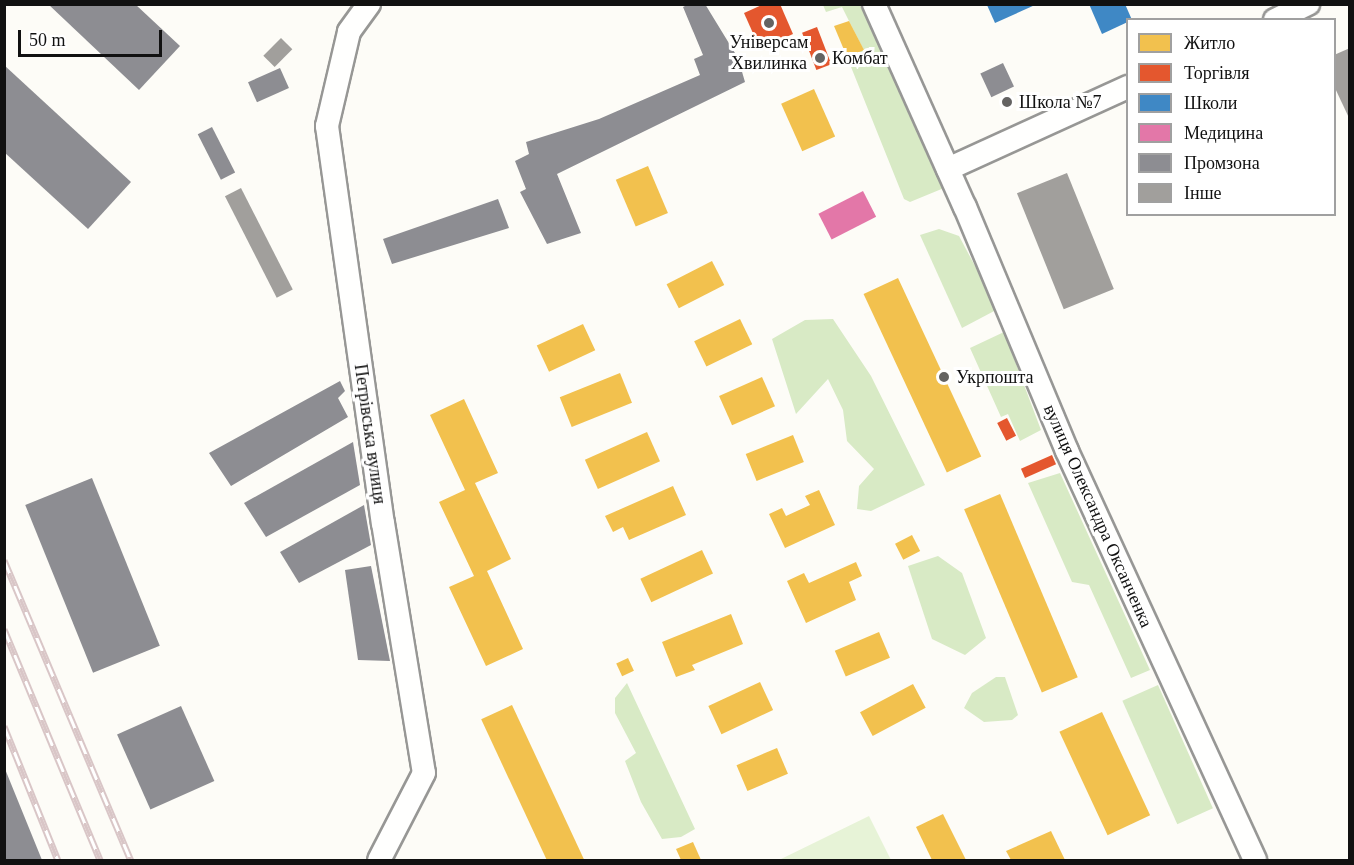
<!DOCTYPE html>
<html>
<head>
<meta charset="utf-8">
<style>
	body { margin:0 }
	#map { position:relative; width:1354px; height:865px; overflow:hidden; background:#fdfcf7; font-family:Georgia,serif }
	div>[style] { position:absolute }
	.green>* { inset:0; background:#e7f3d7 }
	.forest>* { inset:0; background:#d8eac5; transform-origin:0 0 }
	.homes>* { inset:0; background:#f2c14e; transform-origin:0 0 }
	.shops>* { inset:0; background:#e4572e; transform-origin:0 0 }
	.schools>* { inset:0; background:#3f88c5 }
	.health>* { inset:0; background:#e377a8; transform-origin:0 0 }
	.industry>* { inset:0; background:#8d8d92; transform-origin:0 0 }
	.building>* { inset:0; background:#a19f9c; transform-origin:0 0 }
	.roads { filter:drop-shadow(2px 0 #979795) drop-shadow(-2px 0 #979795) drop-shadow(0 2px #979795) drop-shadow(0 -2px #979795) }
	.street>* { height:22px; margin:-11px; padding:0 11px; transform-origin:11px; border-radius:11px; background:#fffffe }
	.rail>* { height:7px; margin-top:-3.5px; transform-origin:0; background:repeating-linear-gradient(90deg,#fff 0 14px,#d9c6c7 0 28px); box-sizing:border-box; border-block:2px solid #d9c6c7 }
	.dots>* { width:16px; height:16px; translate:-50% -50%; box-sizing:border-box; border:3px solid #fff; border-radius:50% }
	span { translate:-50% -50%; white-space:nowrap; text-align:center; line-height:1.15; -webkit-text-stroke:6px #fff; paint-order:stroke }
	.poi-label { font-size:18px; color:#111 }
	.left { translate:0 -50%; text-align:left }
	.street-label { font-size:18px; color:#111 }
	.frame { position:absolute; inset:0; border:6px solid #111; pointer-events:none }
	.legend { position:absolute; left:1126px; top:18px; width:210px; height:198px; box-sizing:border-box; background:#fff; border:2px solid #a0a0a0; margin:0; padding:8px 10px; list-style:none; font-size:18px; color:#111 }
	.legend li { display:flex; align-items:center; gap:12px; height:30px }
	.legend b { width:30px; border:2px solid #a0a0a0 }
	.scale { position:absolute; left:18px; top:30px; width:144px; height:27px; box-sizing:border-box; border:3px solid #111; border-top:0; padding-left:8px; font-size:18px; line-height:21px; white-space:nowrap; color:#111; -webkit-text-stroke:4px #fff; paint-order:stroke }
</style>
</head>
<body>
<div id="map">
	<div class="green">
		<div style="clip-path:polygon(869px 816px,891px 860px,779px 860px)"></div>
	</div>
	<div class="forest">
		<div style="clip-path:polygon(823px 5px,860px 5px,944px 188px,910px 202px,904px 199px,847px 57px,863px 49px,842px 7px,826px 12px)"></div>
		<div style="clip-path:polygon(939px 229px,959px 236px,998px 309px,962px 328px,920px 235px)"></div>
		<div style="clip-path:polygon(833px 319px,871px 376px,925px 485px,871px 511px,857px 509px,859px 486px,874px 469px,847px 441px,843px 410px,828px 379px,796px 414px,772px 339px,805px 320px)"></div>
		<div style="clip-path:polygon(1004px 332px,1041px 430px,1020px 441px,1008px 414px,1001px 417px,970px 348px)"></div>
		<div style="clip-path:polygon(1060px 473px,1150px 670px,1131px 678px,1089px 585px,1072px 582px,1028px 483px)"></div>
		<div style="clip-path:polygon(938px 556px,962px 573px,986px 638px,965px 655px,932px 639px,908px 566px)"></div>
		<div style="clip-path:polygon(996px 677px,1005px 677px,1018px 715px,1012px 720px,984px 722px,964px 708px,972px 693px)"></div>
		<div style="clip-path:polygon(627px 683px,695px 829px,681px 837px,662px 839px,641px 802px,625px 761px,636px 753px,615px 713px,615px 698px)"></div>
		<div style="left:1158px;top:685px;width:135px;height:39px;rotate:66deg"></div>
	</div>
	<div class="homes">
		<div style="clip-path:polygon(849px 21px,864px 50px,847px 57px,834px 26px)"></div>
		<div style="left:814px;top:89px;width:52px;height:36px;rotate:66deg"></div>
		<div style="left:648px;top:166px;width:51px;height:35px;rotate:67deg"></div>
		<div style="left:712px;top:261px;width:27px;height:51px;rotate:63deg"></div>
		<div style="left:898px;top:278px;width:197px;height:38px;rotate:65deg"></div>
		<div style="left:740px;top:319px;width:28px;height:51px;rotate:64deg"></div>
		<div style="left:583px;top:324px;width:29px;height:51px;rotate:65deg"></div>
		<div style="left:620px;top:373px;width:32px;height:65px;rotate:68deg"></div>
		<div style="left:762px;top:377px;width:32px;height:47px;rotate:66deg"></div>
		<div style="clip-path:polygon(464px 399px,498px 473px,475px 483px,511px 559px,487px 571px,523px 649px,486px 666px,449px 587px,474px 576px,439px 502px,465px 490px,430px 415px)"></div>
		<div style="left:647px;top:432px;width:32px;height:68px;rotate:66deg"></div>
		<div style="left:793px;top:435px;width:29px;height:51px;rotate:68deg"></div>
		<div style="clip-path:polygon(673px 486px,686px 515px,629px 540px,623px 527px,613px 532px,605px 516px)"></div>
		<div style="clip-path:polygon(819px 490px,835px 525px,785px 548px,769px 514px,782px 508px,786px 516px,810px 505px,805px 496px)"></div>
		<div style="left:1000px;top:494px;width:199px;height:39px;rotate:67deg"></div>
		<div style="left:912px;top:535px;width:18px;height:19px;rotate:63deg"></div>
		<div style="left:702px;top:550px;width:26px;height:68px;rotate:65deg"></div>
		<div style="clip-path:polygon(856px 562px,862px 576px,849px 582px,856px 600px,806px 623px,787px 581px,804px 573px,809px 583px)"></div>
		<div style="clip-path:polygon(731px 614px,743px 644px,692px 665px,695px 670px,676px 677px,662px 642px)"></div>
		<div style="left:879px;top:632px;width:28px;height:48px;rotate:67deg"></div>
		<div style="left:628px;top:658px;width:14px;height:13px;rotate:65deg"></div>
		<div style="left:760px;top:682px;width:31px;height:57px;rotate:65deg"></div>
		<div style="left:913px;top:684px;width:27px;height:60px;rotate:62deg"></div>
		<div style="left:512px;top:705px;width:171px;height:34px;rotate:65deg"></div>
		<div style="left:1102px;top:712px;width:114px;height:47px;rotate:65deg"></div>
		<div style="left:777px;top:748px;width:28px;height:44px;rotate:67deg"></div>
		<div style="clip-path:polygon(943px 814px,966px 860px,932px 860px,916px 827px)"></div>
		<div style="clip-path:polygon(1051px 831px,1065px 860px,1011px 860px,1006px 851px)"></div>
		<div style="clip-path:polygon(693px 842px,701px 860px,681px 860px,676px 849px)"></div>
	</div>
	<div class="shops">
		<div style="clip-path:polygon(764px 4px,780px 4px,793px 34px,760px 49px,744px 13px)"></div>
		<div style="left:817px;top:27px;width:40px;height:16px;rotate:69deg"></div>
		<div style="left:1007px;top:418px;width:20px;height:11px;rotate:63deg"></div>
		<div style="left:1052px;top:455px;width:10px;height:34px;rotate:66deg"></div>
	</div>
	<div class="schools">
		<div style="clip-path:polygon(1089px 4px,1125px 4px,1132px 20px,1102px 34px)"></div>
		<div style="clip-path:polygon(987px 5px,1035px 5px,995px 23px)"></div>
	</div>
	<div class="health">
		<div style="left:863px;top:191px;width:29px;height:50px;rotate:63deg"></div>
	</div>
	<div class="industry">
		<div style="clip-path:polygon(48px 4px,135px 4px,180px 46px,139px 90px)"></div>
		<div style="clip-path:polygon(689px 4px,705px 4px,738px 58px,745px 82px,557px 174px,581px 233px,547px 244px,520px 192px,526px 189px,515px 161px,529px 154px,526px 142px,599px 119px,700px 75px,694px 59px,703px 55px,683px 7px)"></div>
		<div style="left:1003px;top:63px;width:26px;height:25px;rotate:65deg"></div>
		<div style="clip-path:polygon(4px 65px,131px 182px,88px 229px,4px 152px)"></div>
		<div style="left:280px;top:68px;width:22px;height:35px;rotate:66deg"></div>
		<div style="left:212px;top:127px;width:51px;height:16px;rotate:63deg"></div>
		<div style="clip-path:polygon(498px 199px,509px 228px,392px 264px,383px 239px)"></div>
		<div style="clip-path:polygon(340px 381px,345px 391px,338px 398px,348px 417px,231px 486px,209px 453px)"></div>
		<div style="clip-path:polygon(353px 442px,360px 485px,266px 537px,244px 503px)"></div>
		<div style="left:92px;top:478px;width:181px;height:72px;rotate:68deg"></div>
		<div style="clip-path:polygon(364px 505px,371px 545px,299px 583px,280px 552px)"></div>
		<div style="clip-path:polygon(371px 566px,390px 661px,358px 660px,345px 570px)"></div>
		<div style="left:181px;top:706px;width:82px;height:70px;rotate:66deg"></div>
		<div style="clip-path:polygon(4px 769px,5px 769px,42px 860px,4px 860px)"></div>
	</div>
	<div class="building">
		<div style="left:281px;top:38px;width:16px;height:25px;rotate:45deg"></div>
		<div style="clip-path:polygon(1350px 48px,1350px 120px,1334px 86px,1334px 55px)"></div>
		<div style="left:1067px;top:173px;width:125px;height:54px;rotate:68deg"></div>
		<div style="left:241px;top:188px;width:114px;height:18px;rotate:63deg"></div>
	</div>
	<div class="roads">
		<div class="street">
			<div style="left:369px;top:4px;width:34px;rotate:126deg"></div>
			<div style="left:349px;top:32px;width:97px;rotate:103.2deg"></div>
			<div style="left:327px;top:126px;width:401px;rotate:82deg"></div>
			<div style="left:383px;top:523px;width:253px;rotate:80.7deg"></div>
			<div style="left:424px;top:773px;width:98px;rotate:117.3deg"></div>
			<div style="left:874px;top:4px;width:222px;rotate:65.9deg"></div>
			<div style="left:965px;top:207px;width:264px;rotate:67.3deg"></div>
			<div style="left:1067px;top:451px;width:450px;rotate:65.3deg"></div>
			<div style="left:1275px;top:20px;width:37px;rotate:-26deg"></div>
			<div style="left:948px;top:169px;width:198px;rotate:-24.5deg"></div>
		</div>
	</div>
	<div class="rail">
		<div style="left:4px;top:560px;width:326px;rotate:67.1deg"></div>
		<div style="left:4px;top:629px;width:250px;rotate:67.4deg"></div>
		<div style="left:4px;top:726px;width:144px;rotate:68.1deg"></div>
	</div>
	<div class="dots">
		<div style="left:769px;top:23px;background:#646362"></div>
		<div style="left:820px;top:58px;background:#646362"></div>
		<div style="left:1007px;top:102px;background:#646362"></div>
		<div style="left:944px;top:377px;background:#646362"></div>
	</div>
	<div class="poi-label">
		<span style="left:769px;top:53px">Універсам<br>Хвилинка</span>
		<span class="left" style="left:832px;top:58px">Комбат</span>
		<span class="left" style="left:1019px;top:102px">Школа №7</span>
		<span class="left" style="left:956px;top:377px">Укрпошта</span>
	</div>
	<div class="street-label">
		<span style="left:370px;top:434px;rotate:82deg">Петрівська вулиця</span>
		<span style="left:1098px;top:516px;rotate:66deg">вулиця Олександра Оксанченка</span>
	</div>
	<div class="frame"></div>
	<ul class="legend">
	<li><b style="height:16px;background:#f2c14e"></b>Житло</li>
	<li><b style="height:16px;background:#e4572e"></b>Торгівля</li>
	<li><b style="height:16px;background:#3f88c5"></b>Школи</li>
	<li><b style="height:16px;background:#e377a8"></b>Медицина</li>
	<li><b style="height:16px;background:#8d8d92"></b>Промзона</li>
	<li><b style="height:16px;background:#a19f9c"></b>Інше</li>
	</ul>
	<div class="scale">50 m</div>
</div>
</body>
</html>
